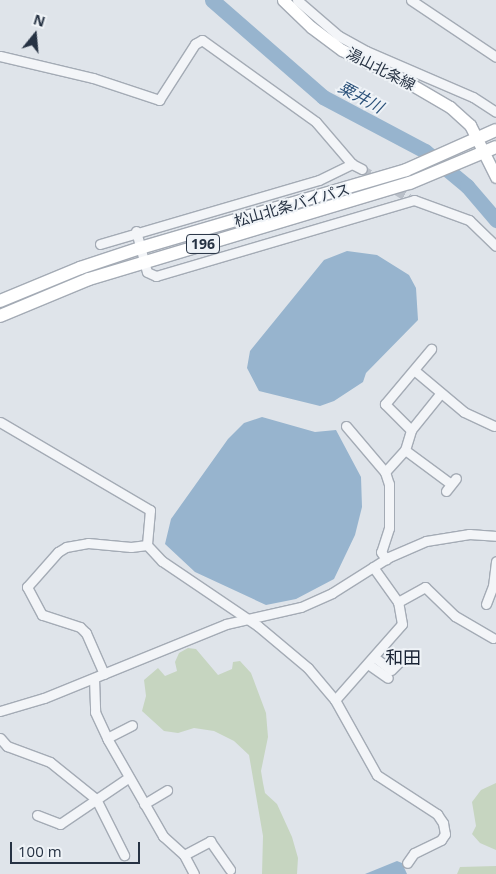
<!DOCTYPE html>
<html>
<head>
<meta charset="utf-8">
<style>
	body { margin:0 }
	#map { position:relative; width:496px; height:874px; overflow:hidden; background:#dfe4ea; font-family:"Open Sans","Noto Sans JP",sans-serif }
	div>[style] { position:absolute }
	.green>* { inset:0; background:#c6d5c0 }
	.water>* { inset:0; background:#97b4ce }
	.river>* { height:15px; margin:-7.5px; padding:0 7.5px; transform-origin:7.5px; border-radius:7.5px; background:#97b4ce }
	.minor-tunnel>* { height:9px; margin-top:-4.5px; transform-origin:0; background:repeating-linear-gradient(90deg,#bac0c9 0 9px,transparent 0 13.5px) }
	.roads { filter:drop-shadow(1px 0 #a4abb5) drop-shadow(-1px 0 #a4abb5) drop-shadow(0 1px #a4abb5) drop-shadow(0 -1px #a4abb5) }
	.minor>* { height:9px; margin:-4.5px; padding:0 4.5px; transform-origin:4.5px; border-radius:4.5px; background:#f3f5f8 }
	.major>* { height:11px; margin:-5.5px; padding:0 5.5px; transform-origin:5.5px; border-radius:5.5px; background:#fff }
	.highway>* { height:12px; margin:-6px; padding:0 6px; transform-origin:6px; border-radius:6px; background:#fff }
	span { translate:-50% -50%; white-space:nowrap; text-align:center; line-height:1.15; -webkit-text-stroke:4px #eff3f7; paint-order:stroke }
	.shield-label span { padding:1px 4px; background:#eff3f7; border:1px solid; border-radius:4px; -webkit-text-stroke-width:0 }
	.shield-label { font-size:14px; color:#263243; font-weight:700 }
	.street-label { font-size:15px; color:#263243 }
	.water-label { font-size:16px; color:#2d537b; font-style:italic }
	.quarter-label { font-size:18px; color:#192334 }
	.north { position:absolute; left:10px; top:10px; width:50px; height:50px; -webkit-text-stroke:4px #eff3f7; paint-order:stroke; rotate:17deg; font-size:14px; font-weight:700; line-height:20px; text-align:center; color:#263243 }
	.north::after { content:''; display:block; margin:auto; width:18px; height:22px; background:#263243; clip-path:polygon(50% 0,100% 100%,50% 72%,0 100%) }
	.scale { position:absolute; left:10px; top:842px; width:130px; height:22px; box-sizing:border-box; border:2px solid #263243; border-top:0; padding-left:6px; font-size:15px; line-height:18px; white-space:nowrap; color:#263243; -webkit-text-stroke:4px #eff3f7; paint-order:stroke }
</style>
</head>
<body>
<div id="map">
	<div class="green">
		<div style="clip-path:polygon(188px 648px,196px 649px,218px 675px,232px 669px,233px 662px,240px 661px,251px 673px,266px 713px,268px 737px,261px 771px,263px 783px,265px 793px,277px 804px,292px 837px,298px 858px,297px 874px,262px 874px,263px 836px,249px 755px,234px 741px,214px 731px,194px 728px,178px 733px,164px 731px,142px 711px,146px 696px,144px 680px,158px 668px,165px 676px,177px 671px,175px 662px,179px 653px)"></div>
		<div style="clip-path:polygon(496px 783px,496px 850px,480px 843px,472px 834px,476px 826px,472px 802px,481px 790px)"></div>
		<div style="clip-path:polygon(496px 866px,496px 874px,457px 874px,460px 867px)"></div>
	</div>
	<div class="water">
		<div style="clip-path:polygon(347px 251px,377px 255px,409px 275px,416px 288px,418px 320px,366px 373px,363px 382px,334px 401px,320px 406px,259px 391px,247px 368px,250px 351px,324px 260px)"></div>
		<div style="clip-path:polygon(262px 417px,315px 432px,336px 430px,361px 477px,362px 507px,355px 535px,334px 579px,296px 599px,266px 605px,195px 572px,165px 544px,171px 519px,228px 439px,244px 423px)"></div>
		<div style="clip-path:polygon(397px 861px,402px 863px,407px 874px,365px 874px)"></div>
	</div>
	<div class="river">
		<div style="left:212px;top:0;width:147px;rotate:41.1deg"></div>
		<div style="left:323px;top:97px;width:115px;rotate:27.9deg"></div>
		<div style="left:425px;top:151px;width:55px;rotate:39.8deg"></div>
		<div style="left:467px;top:186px;width:45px;rotate:49.5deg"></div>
	</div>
	<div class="minor-tunnel">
		<div style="left:362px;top:169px;width:55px;rotate:31.7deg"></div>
	</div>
	<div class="roads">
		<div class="minor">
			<div style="left:297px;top:0;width:55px;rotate:40.6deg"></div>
			<div style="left:339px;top:36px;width:31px;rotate:29deg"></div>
			<div style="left:366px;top:51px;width:116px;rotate:23.3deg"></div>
			<div style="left:473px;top:97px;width:27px;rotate:33deg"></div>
			<div style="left:411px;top:0;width:102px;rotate:33.8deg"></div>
			<div style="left:0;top:56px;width:96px;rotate:13.3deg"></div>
			<div style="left:93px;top:78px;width:70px;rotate:18.4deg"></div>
			<div style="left:159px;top:100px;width:67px;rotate:-57.3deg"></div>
			<div style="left:195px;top:44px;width:8px;rotate:-30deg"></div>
			<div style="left:202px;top:40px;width:140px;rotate:35.7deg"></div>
			<div style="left:316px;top:122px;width:55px;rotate:49.4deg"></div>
			<div style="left:352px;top:164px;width:11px;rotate:27deg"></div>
			<div style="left:136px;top:231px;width:42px;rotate:75deg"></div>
			<div style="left:147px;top:272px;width:10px;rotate:24deg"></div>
			<div style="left:156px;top:276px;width:269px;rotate:-16.4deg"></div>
			<div style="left:414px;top:200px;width:59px;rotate:20deg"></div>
			<div style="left:469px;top:220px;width:37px;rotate:44deg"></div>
			<div style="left:100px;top:244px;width:228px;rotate:-16.3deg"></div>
			<div style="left:319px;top:180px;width:37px;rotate:-26deg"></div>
			<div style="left:414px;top:370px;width:65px;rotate:40deg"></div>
			<div style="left:464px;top:412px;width:33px;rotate:25deg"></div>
			<div style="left:0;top:422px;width:174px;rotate:30.4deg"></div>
			<div style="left:150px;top:510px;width:35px;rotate:95deg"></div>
			<div style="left:147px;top:545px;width:22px;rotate:47deg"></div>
			<div style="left:162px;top:561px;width:116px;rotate:34.1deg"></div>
			<div style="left:258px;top:626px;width:65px;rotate:40deg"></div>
			<div style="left:308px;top:668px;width:42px;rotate:49.8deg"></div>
			<div style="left:335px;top:700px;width:101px;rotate:-48.6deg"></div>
			<div style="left:402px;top:624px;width:22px;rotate:-100deg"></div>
			<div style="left:398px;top:602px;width:43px;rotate:-125.5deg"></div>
			<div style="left:346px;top:426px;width:60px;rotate:49.7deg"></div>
			<div style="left:385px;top:472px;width:13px;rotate:72deg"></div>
			<div style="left:389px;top:484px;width:44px;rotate:90deg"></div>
			<div style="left:389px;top:528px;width:25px;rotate:108deg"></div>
			<div style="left:381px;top:552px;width:9px;rotate:54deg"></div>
			<div style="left:411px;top:430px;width:46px;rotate:-51.1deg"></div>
			<div style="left:405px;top:450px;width:57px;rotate:36.5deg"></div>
			<div style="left:385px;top:472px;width:30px;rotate:-48deg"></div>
			<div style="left:405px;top:450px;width:21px;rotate:-73deg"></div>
			<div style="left:411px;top:430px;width:37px;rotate:-135deg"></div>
			<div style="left:385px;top:404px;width:72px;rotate:-50.1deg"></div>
			<div style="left:446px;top:491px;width:16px;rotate:-52deg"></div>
			<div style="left:398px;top:602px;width:31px;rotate:-29deg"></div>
			<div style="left:425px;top:587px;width:42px;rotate:44deg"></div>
			<div style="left:455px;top:616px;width:44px;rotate:30.1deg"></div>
			<div style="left:486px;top:604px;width:19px;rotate:-69deg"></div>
			<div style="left:493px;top:586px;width:25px;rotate:-83deg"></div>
			<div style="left:374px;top:657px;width:21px;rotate:37deg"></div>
			<div style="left:391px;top:670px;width:23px;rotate:-45deg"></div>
			<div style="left:368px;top:664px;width:24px;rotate:35deg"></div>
			<div style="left:104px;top:674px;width:45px;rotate:-113.7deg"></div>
			<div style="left:86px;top:633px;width:8px;rotate:-135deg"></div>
			<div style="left:80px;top:627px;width:40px;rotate:-162deg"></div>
			<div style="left:42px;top:615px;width:32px;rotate:-118deg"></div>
			<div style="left:27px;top:587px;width:47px;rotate:-48.5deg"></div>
			<div style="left:58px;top:552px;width:9px;rotate:-32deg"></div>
			<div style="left:66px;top:547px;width:22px;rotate:-10deg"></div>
			<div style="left:88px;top:543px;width:43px;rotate:5.3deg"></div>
			<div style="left:131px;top:547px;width:16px;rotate:-7deg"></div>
			<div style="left:94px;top:678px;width:34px;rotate:88deg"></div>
			<div style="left:95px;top:712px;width:31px;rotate:65deg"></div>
			<div style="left:108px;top:740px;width:111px;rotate:60.2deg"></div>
			<div style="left:163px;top:836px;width:28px;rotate:42deg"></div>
			<div style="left:184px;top:855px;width:21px;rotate:62deg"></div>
			<div style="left:335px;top:700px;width:86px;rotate:60.8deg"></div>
			<div style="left:377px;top:775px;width:72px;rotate:33deg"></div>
			<div style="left:437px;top:814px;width:11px;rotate:56deg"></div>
			<div style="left:443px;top:823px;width:11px;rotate:80deg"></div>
			<div style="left:445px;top:834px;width:7px;rotate:124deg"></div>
			<div style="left:441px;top:840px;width:30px;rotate:154deg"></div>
			<div style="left:414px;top:853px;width:12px;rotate:125deg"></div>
			<div style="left:0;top:711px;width:46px;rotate:-16.5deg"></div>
			<div style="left:44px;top:698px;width:196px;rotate:-22.1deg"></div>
			<div style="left:226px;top:624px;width:77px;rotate:-12.8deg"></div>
			<div style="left:301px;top:607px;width:34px;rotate:-24deg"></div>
			<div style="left:332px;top:593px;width:67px;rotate:-32.3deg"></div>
			<div style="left:389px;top:557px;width:40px;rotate:-23.4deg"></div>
			<div style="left:426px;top:541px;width:44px;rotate:-9.2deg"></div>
			<div style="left:469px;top:534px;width:27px;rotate:4deg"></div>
			<div style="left:0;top:738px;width:11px;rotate:49deg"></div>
			<div style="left:7px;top:746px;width:46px;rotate:20.4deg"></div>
			<div style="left:50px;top:762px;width:59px;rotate:38.8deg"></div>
			<div style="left:96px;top:799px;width:63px;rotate:63.4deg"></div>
			<div style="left:107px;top:738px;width:28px;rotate:-27deg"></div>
			<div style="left:144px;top:804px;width:27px;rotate:-31deg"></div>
			<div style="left:37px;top:815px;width:25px;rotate:21deg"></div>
			<div style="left:60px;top:824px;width:82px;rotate:-34.1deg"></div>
			<div style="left:184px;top:855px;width:30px;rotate:-28deg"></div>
			<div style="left:210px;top:841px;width:35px;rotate:55deg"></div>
		</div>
		<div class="major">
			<div style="left:283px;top:0;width:39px;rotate:44deg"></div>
			<div style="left:311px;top:27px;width:39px;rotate:37deg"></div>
			<div style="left:342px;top:50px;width:67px;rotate:25.8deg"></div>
			<div style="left:402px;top:79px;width:56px;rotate:30.3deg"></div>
			<div style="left:450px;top:107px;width:27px;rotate:42deg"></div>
			<div style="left:470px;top:125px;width:58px;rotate:63.4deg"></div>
		</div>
		<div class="highway">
			<div style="left:0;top:301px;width:87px;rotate:-22.4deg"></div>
			<div style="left:80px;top:268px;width:63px;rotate:-18.4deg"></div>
			<div style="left:140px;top:248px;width:277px;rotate:-16.3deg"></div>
			<div style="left:406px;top:170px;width:98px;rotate:-24deg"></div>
			<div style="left:0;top:316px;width:96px;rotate:-22.6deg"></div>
			<div style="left:89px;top:279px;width:335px;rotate:-16.7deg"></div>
			<div style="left:410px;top:183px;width:93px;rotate:-22.7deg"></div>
		</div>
	</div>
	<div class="shield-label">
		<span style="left:203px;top:244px">196</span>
	</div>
	<div class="street-label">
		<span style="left:381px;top:69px;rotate:27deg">湯山北条線</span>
		<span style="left:292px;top:205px;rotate:-16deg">松山北条バイパス</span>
	</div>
	<div class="water-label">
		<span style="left:361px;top:97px;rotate:28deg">粟井川</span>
	</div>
	<div class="quarter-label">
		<span style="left:403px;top:657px">和田</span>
	</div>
	<div class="north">N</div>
	<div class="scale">100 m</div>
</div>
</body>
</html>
